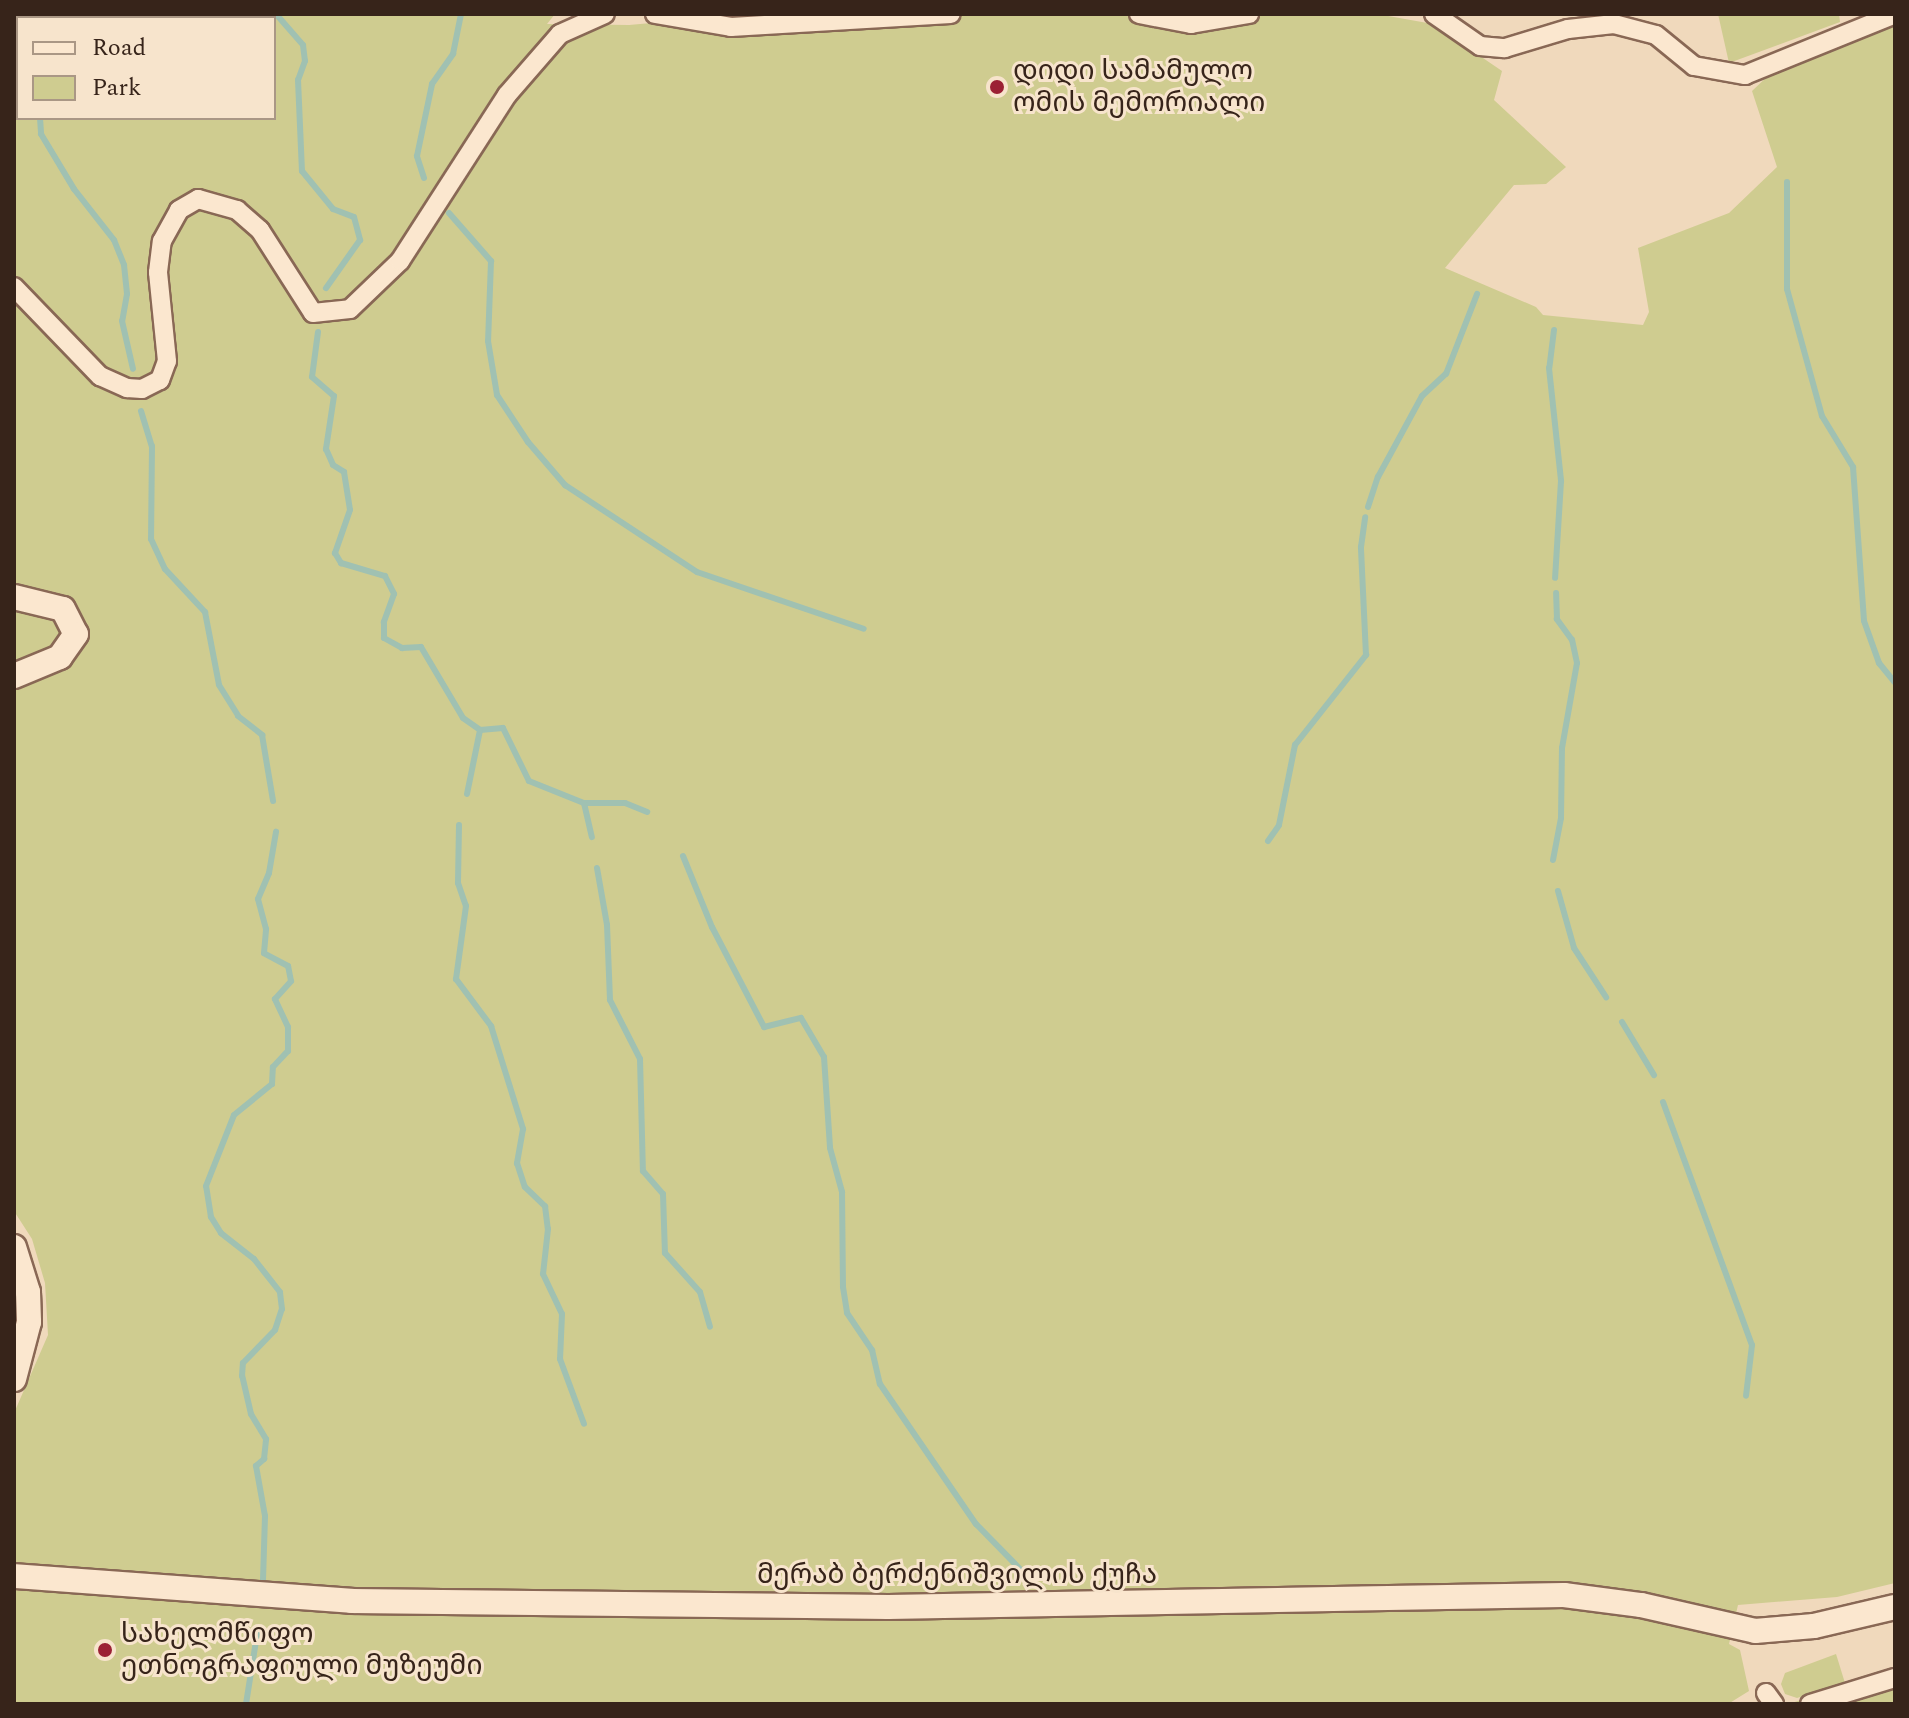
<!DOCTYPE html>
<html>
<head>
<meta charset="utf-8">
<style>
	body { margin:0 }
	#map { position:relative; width:1909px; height:1718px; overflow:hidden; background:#f0d9bc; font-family:Spectral,"Noto Sans Georgian",serif }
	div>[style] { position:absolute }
	.green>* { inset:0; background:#cfcc90 }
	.stream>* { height:6px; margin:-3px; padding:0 3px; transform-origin:3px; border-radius:3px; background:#a0c1b2 }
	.roads { filter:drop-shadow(2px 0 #896855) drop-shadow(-2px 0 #896855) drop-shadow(0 2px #896855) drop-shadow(0 -2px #896855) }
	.street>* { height:18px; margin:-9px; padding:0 9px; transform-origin:9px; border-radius:9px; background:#fbe7cf }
	.secondary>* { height:24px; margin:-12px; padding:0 12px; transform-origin:12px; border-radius:12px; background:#fbe7cf }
	.dots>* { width:22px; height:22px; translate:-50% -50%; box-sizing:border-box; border:4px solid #f7e4cc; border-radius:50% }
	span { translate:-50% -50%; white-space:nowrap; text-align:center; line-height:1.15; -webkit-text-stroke:6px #f7e4cc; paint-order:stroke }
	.poi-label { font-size:28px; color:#37241a }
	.left { translate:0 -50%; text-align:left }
	.street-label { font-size:28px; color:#37241a }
	.frame { position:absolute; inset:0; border:16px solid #37241a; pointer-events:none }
	.legend { position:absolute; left:16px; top:16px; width:260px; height:104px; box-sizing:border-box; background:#f7e4cc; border:2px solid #aa9785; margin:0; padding:10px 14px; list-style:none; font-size:24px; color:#37241a }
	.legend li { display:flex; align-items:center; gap:16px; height:40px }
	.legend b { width:40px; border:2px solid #aa9785 }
</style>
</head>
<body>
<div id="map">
	<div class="green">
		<div style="clip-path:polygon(evenodd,14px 14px,555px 14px,547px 24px,629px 25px,752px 14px,1377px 14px,1433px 24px,1502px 71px,1494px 100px,1566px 167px,1546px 184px,1514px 185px,1445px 268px,1536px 307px,1543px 315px,1643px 325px,1649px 312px,1638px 248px,1729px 213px,1777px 167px,1752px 91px,1770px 74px,1895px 22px,1895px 1583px,1837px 1597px,1738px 1605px,1729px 1644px,1740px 1650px,1749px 1691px,1728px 1704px,14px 1704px,14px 1590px,175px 1598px,163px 1573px,14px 1565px,14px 1413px,48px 1335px,45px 1283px,32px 1239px,14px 1211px,14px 14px,18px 18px,274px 18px,274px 118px,18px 118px,18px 18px)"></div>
		<div style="clip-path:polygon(1718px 14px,1839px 14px,1840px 22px,1729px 63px)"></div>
		<div style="clip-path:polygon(1836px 1654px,1845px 1683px,1797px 1698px,1785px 1694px,1781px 1684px,1785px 1673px)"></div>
		<div style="clip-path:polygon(1895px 1672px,1895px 1704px,1788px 1704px)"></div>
	</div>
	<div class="stream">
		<div style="left:63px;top:14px;width:7px;rotate:34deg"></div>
		<div style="left:276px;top:14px;width:41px;rotate:48.9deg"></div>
		<div style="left:303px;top:45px;width:16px;rotate:83deg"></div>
		<div style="left:305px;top:61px;width:20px;rotate:110deg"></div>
		<div style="left:298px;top:80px;width:91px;rotate:87.5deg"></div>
		<div style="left:302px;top:171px;width:49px;rotate:50.8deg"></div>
		<div style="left:333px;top:209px;width:22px;rotate:21deg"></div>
		<div style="left:354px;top:217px;width:24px;rotate:75deg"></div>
		<div style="left:360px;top:240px;width:59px;rotate:125.3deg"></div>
		<div style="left:40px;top:118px;width:16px;rotate:86deg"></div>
		<div style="left:41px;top:134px;width:64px;rotate:59deg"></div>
		<div style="left:74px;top:189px;width:65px;rotate:51.9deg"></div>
		<div style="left:114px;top:240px;width:27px;rotate:68deg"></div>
		<div style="left:124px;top:265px;width:29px;rotate:84deg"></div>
		<div style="left:127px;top:294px;width:27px;rotate:100deg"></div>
		<div style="left:122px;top:321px;width:49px;rotate:77.1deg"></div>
		<div style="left:424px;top:178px;width:23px;rotate:-108deg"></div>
		<div style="left:417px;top:156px;width:74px;rotate:-78.2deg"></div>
		<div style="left:432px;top:84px;width:37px;rotate:-55deg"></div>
		<div style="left:453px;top:54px;width:41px;rotate:-78.7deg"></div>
		<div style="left:1787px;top:182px;width:107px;rotate:90deg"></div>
		<div style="left:1787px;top:289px;width:132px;rotate:74.6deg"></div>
		<div style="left:1822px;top:416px;width:60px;rotate:58.7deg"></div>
		<div style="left:1853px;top:467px;width:154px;rotate:85.9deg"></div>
		<div style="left:1864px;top:621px;width:45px;rotate:70.3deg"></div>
		<div style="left:1879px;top:663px;width:26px;rotate:51deg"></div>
		<div style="left:449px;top:213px;width:64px;rotate:48.8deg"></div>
		<div style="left:491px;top:261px;width:80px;rotate:92.1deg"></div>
		<div style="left:488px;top:341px;width:55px;rotate:80.5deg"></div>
		<div style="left:497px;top:395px;width:56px;rotate:56.6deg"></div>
		<div style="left:528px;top:442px;width:57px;rotate:49.3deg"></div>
		<div style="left:565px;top:485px;width:158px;rotate:33.4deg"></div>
		<div style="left:697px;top:572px;width:176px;rotate:18.8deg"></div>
		<div style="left:1554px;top:330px;width:38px;rotate:97deg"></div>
		<div style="left:1549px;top:368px;width:114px;rotate:83.9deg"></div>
		<div style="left:1561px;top:481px;width:97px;rotate:93.5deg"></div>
		<div style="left:318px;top:332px;width:45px;rotate:97.6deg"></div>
		<div style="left:312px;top:377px;width:29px;rotate:41deg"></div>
		<div style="left:334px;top:396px;width:54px;rotate:98.6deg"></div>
		<div style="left:326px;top:449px;width:17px;rotate:66deg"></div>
		<div style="left:333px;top:465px;width:13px;rotate:32deg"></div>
		<div style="left:344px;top:472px;width:38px;rotate:81deg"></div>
		<div style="left:350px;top:510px;width:46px;rotate:109.2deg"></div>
		<div style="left:335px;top:553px;width:12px;rotate:59deg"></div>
		<div style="left:341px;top:563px;width:46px;rotate:16.5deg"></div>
		<div style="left:385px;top:576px;width:20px;rotate:63deg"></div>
		<div style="left:394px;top:594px;width:30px;rotate:110deg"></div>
		<div style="left:384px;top:622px;width:16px;rotate:90deg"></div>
		<div style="left:384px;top:638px;width:21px;rotate:29deg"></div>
		<div style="left:402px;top:648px;width:19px;rotate:-3deg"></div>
		<div style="left:421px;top:647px;width:82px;rotate:59.4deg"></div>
		<div style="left:463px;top:718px;width:21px;rotate:35deg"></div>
		<div style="left:480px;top:730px;width:23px;rotate:-5deg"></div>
		<div style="left:503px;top:728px;width:59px;rotate:63.9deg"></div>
		<div style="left:529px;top:781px;width:59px;rotate:21.8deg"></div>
		<div style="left:584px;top:803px;width:41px"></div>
		<div style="left:625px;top:803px;width:24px;rotate:22deg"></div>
		<div style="left:141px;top:411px;width:37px;rotate:73deg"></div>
		<div style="left:152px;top:446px;width:93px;rotate:90.6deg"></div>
		<div style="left:151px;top:539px;width:33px;rotate:65deg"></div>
		<div style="left:165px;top:569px;width:59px;rotate:47.1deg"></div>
		<div style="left:205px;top:612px;width:74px;rotate:79.1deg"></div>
		<div style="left:219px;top:685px;width:36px;rotate:58deg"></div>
		<div style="left:238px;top:716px;width:31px;rotate:38deg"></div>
		<div style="left:262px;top:735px;width:67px;rotate:80.5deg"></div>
		<div style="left:1368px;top:507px;width:32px;rotate:-72deg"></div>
		<div style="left:1378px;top:477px;width:92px;rotate:-61.5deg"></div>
		<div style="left:1422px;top:396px;width:33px;rotate:-43deg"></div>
		<div style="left:1446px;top:374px;width:86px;rotate:-68.8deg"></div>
		<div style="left:467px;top:794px;width:65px;rotate:-78.5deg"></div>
		<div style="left:584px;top:803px;width:35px;rotate:77deg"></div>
		<div style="left:459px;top:825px;width:58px;rotate:91deg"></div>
		<div style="left:458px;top:883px;width:24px;rotate:71deg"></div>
		<div style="left:466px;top:906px;width:74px;rotate:97.8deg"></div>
		<div style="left:456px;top:979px;width:59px;rotate:53.3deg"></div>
		<div style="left:491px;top:1026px;width:108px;rotate:72.7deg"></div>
		<div style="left:523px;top:1129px;width:35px;rotate:100deg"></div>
		<div style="left:517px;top:1163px;width:25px;rotate:72deg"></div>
		<div style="left:525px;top:1187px;width:28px;rotate:44deg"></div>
		<div style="left:545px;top:1206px;width:23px;rotate:83deg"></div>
		<div style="left:548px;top:1229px;width:45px;rotate:96.3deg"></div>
		<div style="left:543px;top:1274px;width:44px;rotate:64.6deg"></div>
		<div style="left:562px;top:1314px;width:45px;rotate:92.5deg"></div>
		<div style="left:560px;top:1359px;width:69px;rotate:69.7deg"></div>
		<div style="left:1268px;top:841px;width:19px;rotate:-55deg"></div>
		<div style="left:1279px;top:825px;width:82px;rotate:-78.7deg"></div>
		<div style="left:1295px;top:745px;width:115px;rotate:-51.7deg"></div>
		<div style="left:1366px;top:655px;width:108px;rotate:-92.7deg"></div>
		<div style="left:1361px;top:547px;width:30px;rotate:-82deg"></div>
		<div style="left:683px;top:856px;width:77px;rotate:67.8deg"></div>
		<div style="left:712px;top:927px;width:113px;rotate:62.5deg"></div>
		<div style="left:764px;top:1027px;width:38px;rotate:-14deg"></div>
		<div style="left:801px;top:1018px;width:45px;rotate:59.5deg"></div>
		<div style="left:824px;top:1057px;width:91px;rotate:86.2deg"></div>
		<div style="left:830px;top:1148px;width:46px;rotate:74.7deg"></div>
		<div style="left:842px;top:1192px;width:95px;rotate:89.4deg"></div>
		<div style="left:843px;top:1287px;width:26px;rotate:81deg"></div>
		<div style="left:847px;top:1313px;width:45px;rotate:56deg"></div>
		<div style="left:872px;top:1350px;width:35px;rotate:77deg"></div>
		<div style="left:880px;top:1384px;width:170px;rotate:55.6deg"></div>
		<div style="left:976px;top:1524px;width:64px;rotate:45.6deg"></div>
		<div style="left:1553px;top:860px;width:43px;rotate:-79.2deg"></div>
		<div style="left:1561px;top:818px;width:70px;rotate:-89.2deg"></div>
		<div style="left:1562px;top:748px;width:86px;rotate:-80deg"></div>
		<div style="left:1577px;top:663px;width:24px;rotate:-102deg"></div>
		<div style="left:1572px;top:640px;width:26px;rotate:-126deg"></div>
		<div style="left:1557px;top:619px;width:26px;rotate:-92deg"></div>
		<div style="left:597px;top:868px;width:58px;rotate:80deg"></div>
		<div style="left:607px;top:925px;width:75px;rotate:87.7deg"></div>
		<div style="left:610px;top:1000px;width:66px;rotate:63deg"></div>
		<div style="left:640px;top:1059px;width:112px;rotate:88.5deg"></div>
		<div style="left:643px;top:1171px;width:30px;rotate:49deg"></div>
		<div style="left:663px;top:1194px;width:59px;rotate:88.1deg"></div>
		<div style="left:665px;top:1253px;width:52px;rotate:48.1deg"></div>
		<div style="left:700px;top:1292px;width:36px;rotate:74deg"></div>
		<div style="left:1558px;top:891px;width:59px;rotate:74.3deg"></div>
		<div style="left:1574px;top:948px;width:59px;rotate:56.9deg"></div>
		<div style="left:1622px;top:1022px;width:62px;rotate:58.9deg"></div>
		<div style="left:1663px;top:1102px;width:259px;rotate:69.9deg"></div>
		<div style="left:1752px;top:1345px;width:51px;rotate:96.7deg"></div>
		<div style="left:263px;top:1580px;width:64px;rotate:-88.2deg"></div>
		<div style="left:265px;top:1516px;width:51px;rotate:-100.2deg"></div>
		<div style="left:256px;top:1466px;width:11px;rotate:-41deg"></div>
		<div style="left:264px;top:1459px;width:20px;rotate:-84deg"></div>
		<div style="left:266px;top:1439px;width:29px;rotate:-121deg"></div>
		<div style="left:251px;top:1414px;width:39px;rotate:-103deg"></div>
		<div style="left:242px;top:1376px;width:13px;rotate:-86deg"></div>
		<div style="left:243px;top:1363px;width:46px;rotate:-45.9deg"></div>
		<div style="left:275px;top:1330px;width:22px;rotate:-72deg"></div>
		<div style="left:282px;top:1309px;width:17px;rotate:-97deg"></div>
		<div style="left:280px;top:1292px;width:42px;rotate:-128.2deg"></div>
		<div style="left:254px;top:1259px;width:42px;rotate:-141.8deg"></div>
		<div style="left:221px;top:1233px;width:19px;rotate:-122deg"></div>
		<div style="left:211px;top:1217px;width:31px;rotate:-99deg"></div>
		<div style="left:206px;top:1186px;width:76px;rotate:-68.5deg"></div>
		<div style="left:234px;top:1115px;width:49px;rotate:-39.2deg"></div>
		<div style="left:272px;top:1084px;width:17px;rotate:-87deg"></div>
		<div style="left:273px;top:1067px;width:22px;rotate:-47deg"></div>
		<div style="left:288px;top:1051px;width:24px;rotate:-90deg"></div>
		<div style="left:288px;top:1027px;width:31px;rotate:-115deg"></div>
		<div style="left:275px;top:999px;width:24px;rotate:-48deg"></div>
		<div style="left:291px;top:981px;width:15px;rotate:-101deg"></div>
		<div style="left:288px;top:966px;width:27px;rotate:-152deg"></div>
		<div style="left:264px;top:953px;width:24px;rotate:-85deg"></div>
		<div style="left:266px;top:929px;width:31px;rotate:-105deg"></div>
		<div style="left:258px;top:899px;width:28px;rotate:-67deg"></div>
		<div style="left:269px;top:873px;width:42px;rotate:-80.3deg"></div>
		<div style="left:246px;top:1704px;width:77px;rotate:-81deg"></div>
	</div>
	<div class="roads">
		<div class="street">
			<div style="left:655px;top:14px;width:77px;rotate:9.7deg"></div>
			<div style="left:731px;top:27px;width:220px;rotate:-3.4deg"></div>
			<div style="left:1139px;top:14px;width:53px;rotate:10.9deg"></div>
			<div style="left:1191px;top:24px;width:59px;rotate:-9.8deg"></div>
			<div style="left:1434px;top:14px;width:56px;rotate:34.8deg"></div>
			<div style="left:1480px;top:46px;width:25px;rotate:5deg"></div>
			<div style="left:1505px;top:48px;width:66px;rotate:-16.8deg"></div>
			<div style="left:1568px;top:29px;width:46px;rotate:-6.2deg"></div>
			<div style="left:1614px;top:24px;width:43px;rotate:14.7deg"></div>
			<div style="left:1656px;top:35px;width:49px;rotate:39.2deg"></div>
			<div style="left:1694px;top:66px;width:52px;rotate:10deg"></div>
			<div style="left:1745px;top:75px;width:162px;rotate:-22.1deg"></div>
			<div style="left:14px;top:287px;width:124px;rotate:46deg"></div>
			<div style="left:100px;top:376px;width:30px;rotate:24deg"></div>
			<div style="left:127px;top:388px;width:15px;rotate:4deg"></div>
			<div style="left:142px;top:389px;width:20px;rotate:-27deg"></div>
			<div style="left:160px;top:380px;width:20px;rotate:-70deg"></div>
			<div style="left:167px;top:361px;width:89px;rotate:-95.8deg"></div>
			<div style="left:158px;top:272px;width:31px;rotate:-83deg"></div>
			<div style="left:162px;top:241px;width:35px;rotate:-61deg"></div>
			<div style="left:179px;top:210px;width:22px;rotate:-30deg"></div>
			<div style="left:198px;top:199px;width:41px;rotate:15.8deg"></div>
			<div style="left:237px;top:210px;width:30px;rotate:41deg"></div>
			<div style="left:260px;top:230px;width:98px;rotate:57.4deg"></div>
			<div style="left:313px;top:313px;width:37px;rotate:-6deg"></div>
			<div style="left:350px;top:309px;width:69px;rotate:-43.8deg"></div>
			<div style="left:400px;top:261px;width:197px;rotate:-57.2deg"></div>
			<div style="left:507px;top:95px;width:81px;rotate:-49deg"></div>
			<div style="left:560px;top:34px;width:49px;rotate:-24deg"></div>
			<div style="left:1766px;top:1693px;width:14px;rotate:54deg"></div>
			<div style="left:1810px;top:1704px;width:89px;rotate:-17deg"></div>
		</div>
		<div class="secondary">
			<div style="left:14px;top:597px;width:50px;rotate:13.8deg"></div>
			<div style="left:63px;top:609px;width:28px;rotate:63deg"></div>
			<div style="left:76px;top:634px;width:28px;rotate:125deg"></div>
			<div style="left:60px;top:657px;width:50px;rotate:157.6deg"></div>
			<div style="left:14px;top:1247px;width:47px;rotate:72.7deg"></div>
			<div style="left:28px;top:1292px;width:30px;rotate:88deg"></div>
			<div style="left:29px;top:1322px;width:59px;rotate:104.7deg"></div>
			<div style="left:14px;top:1576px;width:339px;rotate:4.2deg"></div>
			<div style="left:352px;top:1601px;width:536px;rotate:0.64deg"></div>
			<div style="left:888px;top:1607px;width:676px;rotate:-1.02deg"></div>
			<div style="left:1564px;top:1595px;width:78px;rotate:7.4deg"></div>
			<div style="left:1641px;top:1605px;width:117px;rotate:12.8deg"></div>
			<div style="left:1755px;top:1631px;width:59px;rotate:-4.8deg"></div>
			<div style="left:1814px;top:1626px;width:83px;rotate:-13.2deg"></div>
		</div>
	</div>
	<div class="dots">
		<div style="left:997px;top:87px;background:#9b2134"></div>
		<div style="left:105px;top:1650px;background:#9b2134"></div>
	</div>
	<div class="poi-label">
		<span class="left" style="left:1013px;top:87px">დიდი სამამულო<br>ომის მემორიალი</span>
		<span class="left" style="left:121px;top:1650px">სახელმწიფო<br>ეთნოგრაფიული მუზეუმი</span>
	</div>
	<div class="street-label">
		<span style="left:957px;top:1575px">მერაბ ბერძენიშვილის ქუჩა</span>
	</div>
	<div class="frame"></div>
	<ul class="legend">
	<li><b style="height:10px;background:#fbe7cf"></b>Road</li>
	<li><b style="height:22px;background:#cfcc90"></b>Park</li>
	</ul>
</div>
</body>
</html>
